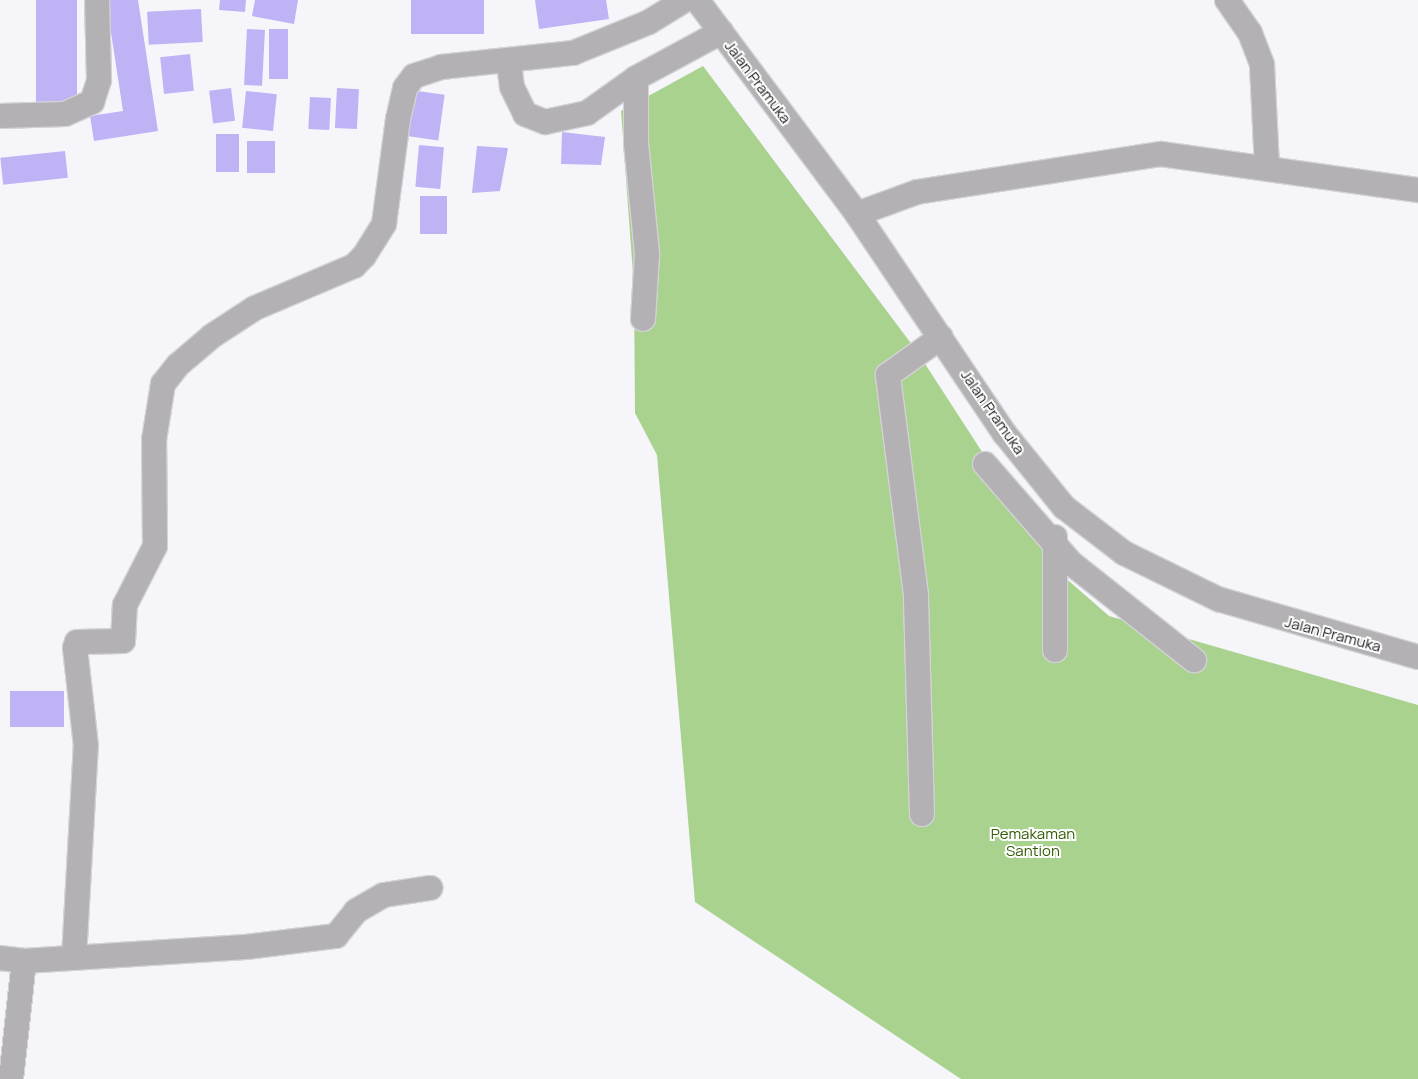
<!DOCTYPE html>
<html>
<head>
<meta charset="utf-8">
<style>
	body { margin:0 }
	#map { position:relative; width:1418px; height:1079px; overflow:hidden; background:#f6f5f9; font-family:Manrope,sans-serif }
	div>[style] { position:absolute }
	.green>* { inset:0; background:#a9d28f }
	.building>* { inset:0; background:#bfb3f6; transform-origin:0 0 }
	.roads { filter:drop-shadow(1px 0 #d3d2d6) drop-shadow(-1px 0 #d3d2d6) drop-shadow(0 1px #d3d2d6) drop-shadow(0 -1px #d3d2d6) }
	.minor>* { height:24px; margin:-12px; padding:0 12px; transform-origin:12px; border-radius:12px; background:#b3b1b3 }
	span { translate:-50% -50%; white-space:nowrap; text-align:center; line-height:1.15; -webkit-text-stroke:4px #fff; paint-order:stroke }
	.street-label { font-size:15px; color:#1c1c1e }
	.park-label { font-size:15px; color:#315b04 }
</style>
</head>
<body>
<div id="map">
	<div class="green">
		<div style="clip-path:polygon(703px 66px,916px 350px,1062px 575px,1109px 616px,1418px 705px,1418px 1079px,961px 1079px,695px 902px,657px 455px,635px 413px,634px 288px,621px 111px)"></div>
	</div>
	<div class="building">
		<div style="left:36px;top:0;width:41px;height:111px"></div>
		<div style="clip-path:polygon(106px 0,138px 0,158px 131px,94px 141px,90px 116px,123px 111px)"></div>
		<div style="clip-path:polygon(220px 0,246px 0,245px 12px,219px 10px)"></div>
		<div style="clip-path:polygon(255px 0,298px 0,294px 24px,252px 16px)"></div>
		<div style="left:411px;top:0;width:73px;height:34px"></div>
		<div style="clip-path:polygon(535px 0,606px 0,609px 19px,539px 29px)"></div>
		<div style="left:201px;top:9px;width:33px;height:54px;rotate:87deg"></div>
		<div style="left:247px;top:29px;width:18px;height:56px;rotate:3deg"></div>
		<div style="left:269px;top:29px;width:19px;height:50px"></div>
		<div style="left:190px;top:54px;width:37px;height:30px;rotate:84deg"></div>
		<div style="left:231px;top:88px;width:33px;height:22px;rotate:83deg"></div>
		<div style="left:337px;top:88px;width:22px;height:40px;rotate:3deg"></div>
		<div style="left:410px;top:90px;width:35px;height:46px;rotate:8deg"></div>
		<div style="left:246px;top:91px;width:31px;height:37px;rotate:6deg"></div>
		<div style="left:310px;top:97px;width:21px;height:32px;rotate:3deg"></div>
		<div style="clip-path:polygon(562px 132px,605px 137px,601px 165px,561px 164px)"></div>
		<div style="left:216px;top:134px;width:23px;height:38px"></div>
		<div style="left:247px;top:141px;width:28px;height:32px"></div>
		<div style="left:419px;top:145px;width:25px;height:42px;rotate:5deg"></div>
		<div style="clip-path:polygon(477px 146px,508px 148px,500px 191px,472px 193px)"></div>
		<div style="left:65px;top:151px;width:27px;height:65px;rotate:84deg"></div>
		<div style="left:420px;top:196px;width:27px;height:38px"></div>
		<div style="left:10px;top:691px;width:54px;height:36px"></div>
	</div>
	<div class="roads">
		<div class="minor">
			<div style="left:697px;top:0;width:267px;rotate:53.2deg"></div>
			<div style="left:857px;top:214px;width:265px;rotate:56.1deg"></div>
			<div style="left:1005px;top:434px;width:94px;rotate:51.1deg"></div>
			<div style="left:1064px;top:507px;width:76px;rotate:37.5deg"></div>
			<div style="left:1124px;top:553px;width:105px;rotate:26.1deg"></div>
			<div style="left:1218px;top:599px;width:208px;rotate:16.2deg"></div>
			<div style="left:1227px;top:0;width:40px;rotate:55.1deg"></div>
			<div style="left:1250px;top:33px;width:34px;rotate:69deg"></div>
			<div style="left:1262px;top:65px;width:104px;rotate:87.2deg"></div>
			<div style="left:509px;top:63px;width:24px;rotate:83deg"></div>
			<div style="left:512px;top:87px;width:30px;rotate:64deg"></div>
			<div style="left:525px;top:114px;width:22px;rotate:22deg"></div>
			<div style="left:545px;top:122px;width:43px;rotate:-12.1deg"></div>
			<div style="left:587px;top:113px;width:60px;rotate:-35.5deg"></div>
			<div style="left:636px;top:78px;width:97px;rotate:-28.4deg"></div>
			<div style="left:636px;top:78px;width:65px;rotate:90deg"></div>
			<div style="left:636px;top:143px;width:112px;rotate:84.3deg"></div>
			<div style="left:647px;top:254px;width:65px;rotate:93.5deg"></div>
			<div style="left:0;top:116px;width:65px;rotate:-1.8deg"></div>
			<div style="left:65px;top:114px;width:30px;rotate:-24deg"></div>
			<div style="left:92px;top:102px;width:23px;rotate:-72deg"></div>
			<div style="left:99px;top:80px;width:80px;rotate:-91.4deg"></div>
			<div style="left:857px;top:214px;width:64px;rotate:-20.1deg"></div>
			<div style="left:917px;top:192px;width:247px;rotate:-8.9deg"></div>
			<div style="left:1161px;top:154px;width:260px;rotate:8deg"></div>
			<div style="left:985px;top:464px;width:131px;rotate:49deg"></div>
			<div style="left:1071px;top:563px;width:157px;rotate:38.3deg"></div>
			<div style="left:1055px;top:650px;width:113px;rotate:-90deg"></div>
			<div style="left:922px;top:814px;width:219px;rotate:-91.6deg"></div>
			<div style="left:916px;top:595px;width:222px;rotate:-97.3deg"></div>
			<div style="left:888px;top:375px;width:65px;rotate:-35.6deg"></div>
			<div style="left:0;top:958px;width:24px;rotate:7deg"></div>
			<div style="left:24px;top:961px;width:222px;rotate:-3.6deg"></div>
			<div style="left:246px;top:947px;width:91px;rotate:-7deg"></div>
			<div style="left:336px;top:936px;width:32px;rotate:-51deg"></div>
			<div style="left:356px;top:911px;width:32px;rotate:-30deg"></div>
			<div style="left:384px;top:895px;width:47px;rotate:-8.7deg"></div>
			<div style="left:74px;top:958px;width:212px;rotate:-86.8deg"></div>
			<div style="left:86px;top:746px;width:99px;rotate:-96.4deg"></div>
			<div style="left:75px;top:648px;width:6px;rotate:-72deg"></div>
			<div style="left:77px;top:642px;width:46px;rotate:-1.2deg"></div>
			<div style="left:123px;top:641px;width:36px;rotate:-87deg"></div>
			<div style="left:125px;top:605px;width:66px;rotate:-63deg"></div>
			<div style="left:155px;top:546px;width:106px;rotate:-90.5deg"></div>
			<div style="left:154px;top:440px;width:57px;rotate:-80.9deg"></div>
			<div style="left:163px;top:384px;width:24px;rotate:-52deg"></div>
			<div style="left:178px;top:365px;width:45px;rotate:-40.5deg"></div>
			<div style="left:212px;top:336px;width:51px;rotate:-33.1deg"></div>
			<div style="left:255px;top:308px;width:108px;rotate:-23deg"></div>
			<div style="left:354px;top:266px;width:14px;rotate:-45deg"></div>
			<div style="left:364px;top:256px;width:38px;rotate:-58deg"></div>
			<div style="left:384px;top:224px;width:106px;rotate:-82.4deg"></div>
			<div style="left:398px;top:119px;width:32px;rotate:-77deg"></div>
			<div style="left:405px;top:88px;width:15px;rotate:-53deg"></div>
			<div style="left:414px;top:76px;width:28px;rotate:-18deg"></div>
			<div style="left:441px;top:67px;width:133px;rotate:-6.1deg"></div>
			<div style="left:573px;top:53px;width:82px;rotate:-22.2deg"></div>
			<div style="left:649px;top:22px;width:42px;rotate:-31.4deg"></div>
			<div style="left:11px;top:1079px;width:119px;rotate:-83.7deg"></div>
		</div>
	</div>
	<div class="street-label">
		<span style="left:758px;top:82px;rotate:53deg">Jalan Pramuka</span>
		<span style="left:993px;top:412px;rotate:55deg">Jalan Pramuka</span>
		<span style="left:1333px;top:634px;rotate:15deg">Jalan Pramuka</span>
	</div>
	<div class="park-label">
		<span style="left:1033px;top:842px">Pemakaman<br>Santion</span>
	</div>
</div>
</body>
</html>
